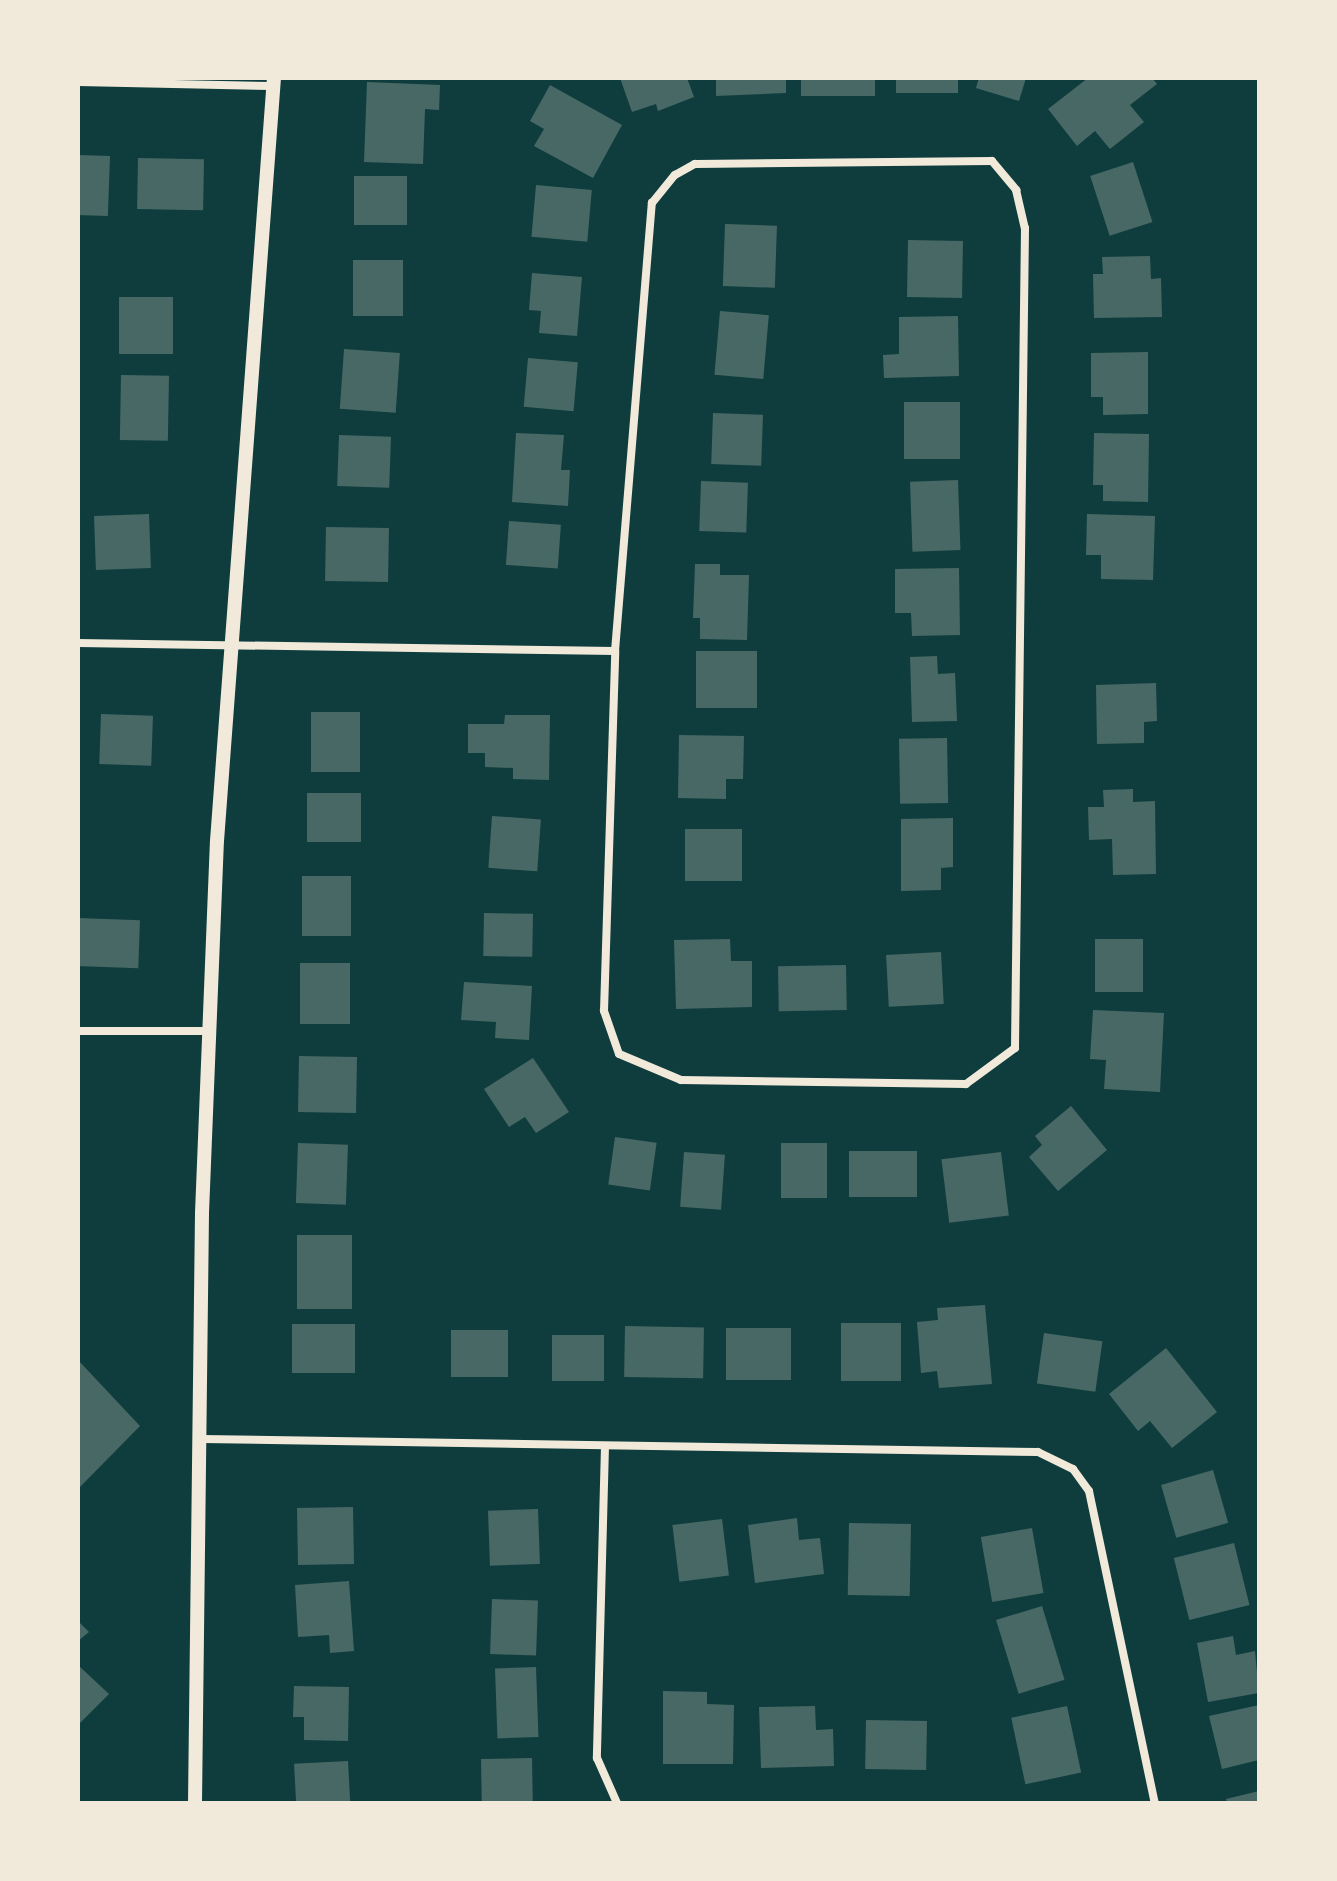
<!DOCTYPE html>
<html>
<head>
<meta charset="utf-8">
<style>
	body { margin:0 }
	#map { position:relative; width:1337px; height:1881px; overflow:hidden; background:#0f3d3e; font-family:"Nunito Sans",sans-serif }
	div>[style] { position:absolute }
	.building>* { inset:0; background:#486865; transform-origin:0 0 }
	.minor>* { height:8px; margin:-4px; padding:0 4px; transform-origin:4px; border-radius:4px; background:#f1e9da }
	.tertiary>* { height:14px; margin:-7px; padding:0 7px; transform-origin:7px; border-radius:7px; background:#f1e9da }
	span { translate:-50% -50%; white-space:nowrap; text-align:center; line-height:1.15; -webkit-text-stroke:7px #f1e9da; paint-order:stroke }
	.frame { position:absolute; inset:0; border:80px solid #f1e9da; pointer-events:none }
</style>
</head>
<body>
<div id="map">
	<div class="building">
		<div style="clip-path:polygon(620px 78px,687px 78px,694px 97px,658px 111px,656px 104px,632px 112px)"></div>
		<div style="clip-path:polygon(716px 78px,786px 78px,786px 93px,716px 96px)"></div>
		<div style="left:801px;top:78px;width:74px;height:18px"></div>
		<div style="left:896px;top:78px;width:62px;height:15px"></div>
		<div style="clip-path:polygon(979px 78px,1026px 78px,1019px 101px,976px 88px)"></div>
		<div style="clip-path:polygon(1088px 78px,1152px 78px,1157px 84px,1130px 105px,1144px 122px,1110px 149px,1095px 131px,1077px 146px,1048px 109px)"></div>
		<div style="clip-path:polygon(367px 82px,440px 85px,439px 110px,425px 109px,423px 164px,364px 162px)"></div>
		<div style="clip-path:polygon(550px 85px,622px 125px,593px 178px,534px 146px,544px 129px,530px 121px)"></div>
		<div style="left:78px;top:155px;width:32px;height:60px;rotate:2deg"></div>
		<div style="left:138px;top:158px;width:66px;height:51px;rotate:1deg"></div>
		<div style="left:1133px;top:162px;width:63px;height:45px;rotate:72deg"></div>
		<div style="left:354px;top:176px;width:53px;height:49px"></div>
		<div style="left:536px;top:185px;width:56px;height:52px;rotate:5deg"></div>
		<div style="left:725px;top:224px;width:52px;height:62px;rotate:2deg"></div>
		<div style="left:908px;top:240px;width:55px;height:57px;rotate:1deg"></div>
		<div style="clip-path:polygon(1150px 256px,1151px 279px,1161px 278px,1162px 317px,1094px 318px,1093px 274px,1103px 274px,1102px 257px)"></div>
		<div style="left:353px;top:260px;width:50px;height:56px"></div>
		<div style="clip-path:polygon(532px 273px,582px 277px,577px 336px,539px 333px,541px 311px,529px 310px)"></div>
		<div style="left:119px;top:297px;width:54px;height:57px"></div>
		<div style="left:720px;top:311px;width:49px;height:64px;rotate:5deg"></div>
		<div style="clip-path:polygon(958px 316px,959px 376px,884px 378px,883px 355px,899px 354px,899px 317px)"></div>
		<div style="left:344px;top:349px;width:56px;height:60px;rotate:4deg"></div>
		<div style="clip-path:polygon(1148px 352px,1148px 414px,1103px 415px,1103px 397px,1091px 397px,1091px 353px)"></div>
		<div style="left:528px;top:358px;width:50px;height:49px;rotate:5deg"></div>
		<div style="left:121px;top:375px;width:48px;height:65px;rotate:1deg"></div>
		<div style="left:904px;top:402px;width:56px;height:57px"></div>
		<div style="left:713px;top:413px;width:50px;height:51px;rotate:2deg"></div>
		<div style="clip-path:polygon(516px 433px,564px 435px,561px 470px,570px 470px,568px 506px,512px 502px)"></div>
		<div style="clip-path:polygon(1094px 433px,1149px 434px,1148px 502px,1103px 501px,1103px 485px,1093px 485px)"></div>
		<div style="left:339px;top:435px;width:52px;height:51px;rotate:2deg"></div>
		<div style="left:958px;top:480px;width:70px;height:48px;rotate:88deg"></div>
		<div style="left:701px;top:481px;width:47px;height:50px;rotate:2deg"></div>
		<div style="left:149px;top:514px;width:54px;height:55px;rotate:88deg"></div>
		<div style="clip-path:polygon(1087px 514px,1155px 516px,1153px 580px,1101px 579px,1101px 555px,1086px 555px)"></div>
		<div style="left:509px;top:521px;width:52px;height:44px;rotate:4deg"></div>
		<div style="left:326px;top:527px;width:63px;height:54px;rotate:1deg"></div>
		<div style="clip-path:polygon(695px 564px,720px 564px,720px 575px,749px 575px,747px 640px,700px 639px,700px 618px,693px 618px)"></div>
		<div style="clip-path:polygon(959px 568px,960px 635px,912px 636px,911px 613px,895px 613px,895px 569px)"></div>
		<div style="left:696px;top:651px;width:61px;height:57px"></div>
		<div style="clip-path:polygon(937px 656px,938px 674px,955px 673px,957px 721px,912px 722px,910px 657px)"></div>
		<div style="clip-path:polygon(1156px 683px,1157px 721px,1144px 722px,1144px 743px,1097px 744px,1096px 685px)"></div>
		<div style="left:311px;top:712px;width:49px;height:60px"></div>
		<div style="left:101px;top:714px;width:52px;height:50px;rotate:2deg"></div>
		<div style="clip-path:polygon(505px 715px,550px 715px,549px 780px,513px 779px,513px 768px,485px 767px,485px 753px,468px 753px,468px 724px,504px 724px)"></div>
		<div style="clip-path:polygon(679px 735px,744px 736px,743px 779px,726px 779px,726px 799px,678px 798px)"></div>
		<div style="left:947px;top:738px;width:65px;height:48px;rotate:89deg"></div>
		<div style="clip-path:polygon(1133px 789px,1133px 802px,1155px 801px,1156px 874px,1113px 875px,1112px 839px,1089px 840px,1088px 807px,1104px 807px,1103px 790px)"></div>
		<div style="left:307px;top:793px;width:54px;height:49px"></div>
		<div style="left:492px;top:816px;width:49px;height:52px;rotate:4deg"></div>
		<div style="clip-path:polygon(953px 818px,953px 867px,941px 868px,941px 890px,901px 891px,901px 819px)"></div>
		<div style="left:685px;top:829px;width:57px;height:52px"></div>
		<div style="left:302px;top:876px;width:49px;height:60px"></div>
		<div style="left:484px;top:913px;width:49px;height:43px;rotate:1deg"></div>
		<div style="left:78px;top:918px;width:62px;height:48px;rotate:2deg"></div>
		<div style="clip-path:polygon(730px 939px,731px 961px,752px 961px,752px 1007px,676px 1009px,674px 940px)"></div>
		<div style="left:1095px;top:939px;width:48px;height:53px"></div>
		<div style="left:941px;top:952px;width:52px;height:55px;rotate:87deg"></div>
		<div style="left:300px;top:963px;width:50px;height:61px"></div>
		<div style="left:846px;top:965px;width:45px;height:68px;rotate:89deg"></div>
		<div style="clip-path:polygon(464px 982px,532px 986px,529px 1040px,495px 1038px,496px 1022px,461px 1020px)"></div>
		<div style="clip-path:polygon(1093px 1010px,1164px 1013px,1160px 1092px,1104px 1089px,1106px 1060px,1090px 1059px)"></div>
		<div style="left:299px;top:1056px;width:58px;height:56px;rotate:1deg"></div>
		<div style="clip-path:polygon(533px 1058px,569px 1112px,536px 1133px,525px 1117px,509px 1127px,484px 1089px)"></div>
		<div style="clip-path:polygon(1071px 1106px,1107px 1150px,1058px 1191px,1029px 1157px,1042px 1145px,1035px 1136px)"></div>
		<div style="left:615px;top:1137px;width:42px;height:48px;rotate:8deg"></div>
		<div style="left:298px;top:1143px;width:50px;height:60px;rotate:2deg"></div>
		<div style="left:781px;top:1143px;width:46px;height:55px"></div>
		<div style="left:917px;top:1151px;width:46px;height:68px;rotate:90deg"></div>
		<div style="left:684px;top:1152px;width:41px;height:55px;rotate:4deg"></div>
		<div style="left:1001px;top:1152px;width:64px;height:60px;rotate:83deg"></div>
		<div style="left:297px;top:1235px;width:55px;height:74px"></div>
		<div style="clip-path:polygon(985px 1305px,992px 1384px,939px 1388px,937px 1371px,921px 1373px,917px 1322px,938px 1320px,937px 1308px)"></div>
		<div style="left:841px;top:1323px;width:60px;height:58px"></div>
		<div style="left:292px;top:1324px;width:63px;height:49px"></div>
		<div style="left:625px;top:1326px;width:79px;height:51px;rotate:1deg"></div>
		<div style="left:726px;top:1328px;width:65px;height:52px"></div>
		<div style="left:451px;top:1330px;width:57px;height:47px"></div>
		<div style="left:1044px;top:1333px;width:59px;height:51px;rotate:8deg"></div>
		<div style="left:552px;top:1335px;width:52px;height:46px"></div>
		<div style="clip-path:polygon(1166px 1348px,1217px 1412px,1172px 1448px,1150px 1421px,1138px 1431px,1109px 1394px)"></div>
		<div style="clip-path:polygon(78px 1360px,140px 1426px,78px 1489px)"></div>
		<div style="left:1213px;top:1470px;width:55px;height:54px;rotate:74deg"></div>
		<div style="left:353px;top:1507px;width:57px;height:56px;rotate:89deg"></div>
		<div style="left:538px;top:1509px;width:55px;height:50px;rotate:88deg"></div>
		<div style="clip-path:polygon(797px 1518px,799px 1540px,820px 1538px,824px 1574px,755px 1583px,748px 1525px)"></div>
		<div style="left:722px;top:1519px;width:57px;height:50px;rotate:83deg"></div>
		<div style="left:849px;top:1523px;width:62px;height:72px;rotate:1deg"></div>
		<div style="left:1032px;top:1528px;width:66px;height:52px;rotate:80deg"></div>
		<div style="left:1234px;top:1543px;width:64px;height:62px;rotate:76deg"></div>
		<div style="clip-path:polygon(349px 1581px,354px 1651px,330px 1653px,329px 1635px,298px 1637px,295px 1585px)"></div>
		<div style="left:492px;top:1599px;width:46px;height:55px;rotate:2deg"></div>
		<div style="left:1042px;top:1606px;width:77px;height:48px;rotate:73deg"></div>
		<div style="clip-path:polygon(78px 1621px,89px 1632px,78px 1641px)"></div>
		<div style="clip-path:polygon(1233px 1636px,1236px 1655px,1255px 1651px,1259px 1693px,1208px 1702px,1197px 1643px)"></div>
		<div style="clip-path:polygon(78px 1665px,109px 1694px,78px 1725px)"></div>
		<div style="left:536px;top:1667px;width:70px;height:41px;rotate:88deg"></div>
		<div style="clip-path:polygon(294px 1686px,349px 1687px,348px 1741px,304px 1740px,304px 1717px,293px 1717px)"></div>
		<div style="clip-path:polygon(663px 1691px,707px 1692px,707px 1704px,734px 1705px,733px 1764px,663px 1764px)"></div>
		<div style="clip-path:polygon(1259px 1705px,1259px 1760px,1222px 1769px,1209px 1716px)"></div>
		<div style="clip-path:polygon(815px 1706px,816px 1730px,833px 1729px,834px 1766px,761px 1768px,759px 1707px)"></div>
		<div style="left:1067px;top:1706px;width:68px;height:57px;rotate:78deg"></div>
		<div style="left:866px;top:1720px;width:61px;height:49px;rotate:1deg"></div>
		<div style="left:532px;top:1758px;width:45px;height:51px;rotate:89deg"></div>
		<div style="left:348px;top:1761px;width:42px;height:54px;rotate:87deg"></div>
		<div style="clip-path:polygon(1259px 1791px,1259px 1803px,1227px 1803px,1226px 1799px)"></div>
	</div>
	<div class="minor">
		<div style="left:78px;top:82px;width:195px;rotate:1.2deg"></div>
		<div style="left:78px;top:643px;width:537px;rotate:0.85deg"></div>
		<div style="left:615px;top:651px;width:450px;rotate:-85.3deg"></div>
		<div style="left:652px;top:203px;width:36px;rotate:-51deg"></div>
		<div style="left:675px;top:175px;width:23px;rotate:-29deg"></div>
		<div style="left:695px;top:164px;width:297px;rotate:-0.6deg"></div>
		<div style="left:992px;top:161px;width:38px;rotate:50deg"></div>
		<div style="left:1016px;top:190px;width:39px;rotate:77deg"></div>
		<div style="left:1025px;top:228px;width:820px;rotate:90.7deg"></div>
		<div style="left:1015px;top:1048px;width:61px;rotate:143.7deg"></div>
		<div style="left:966px;top:1084px;width:285px;rotate:-179.2deg"></div>
		<div style="left:681px;top:1080px;width:67px;rotate:-157.2deg"></div>
		<div style="left:619px;top:1054px;width:46px;rotate:-109.2deg"></div>
		<div style="left:604px;top:1011px;width:360px;rotate:-88.2deg"></div>
		<div style="left:78px;top:1031px;width:132px"></div>
		<div style="left:202px;top:1439px;width:836px;rotate:0.89deg"></div>
		<div style="left:1038px;top:1452px;width:39px;rotate:26deg"></div>
		<div style="left:1073px;top:1469px;width:27px;rotate:54deg"></div>
		<div style="left:1089px;top:1491px;width:319px;rotate:78.1deg"></div>
		<div style="left:605px;top:1446px;width:312px;rotate:91.5deg"></div>
		<div style="left:597px;top:1758px;width:49px;rotate:66deg"></div>
	</div>
	<div class="tertiary">
		<div style="left:195px;top:1803px;width:590px;rotate:-89.32deg"></div>
		<div style="left:202px;top:1213px;width:372px;rotate:-87.7deg"></div>
		<div style="left:217px;top:841px;width:765px;rotate:-85.73deg"></div>
	</div>
	<div class="frame"></div>
</div>
</body>
</html>
